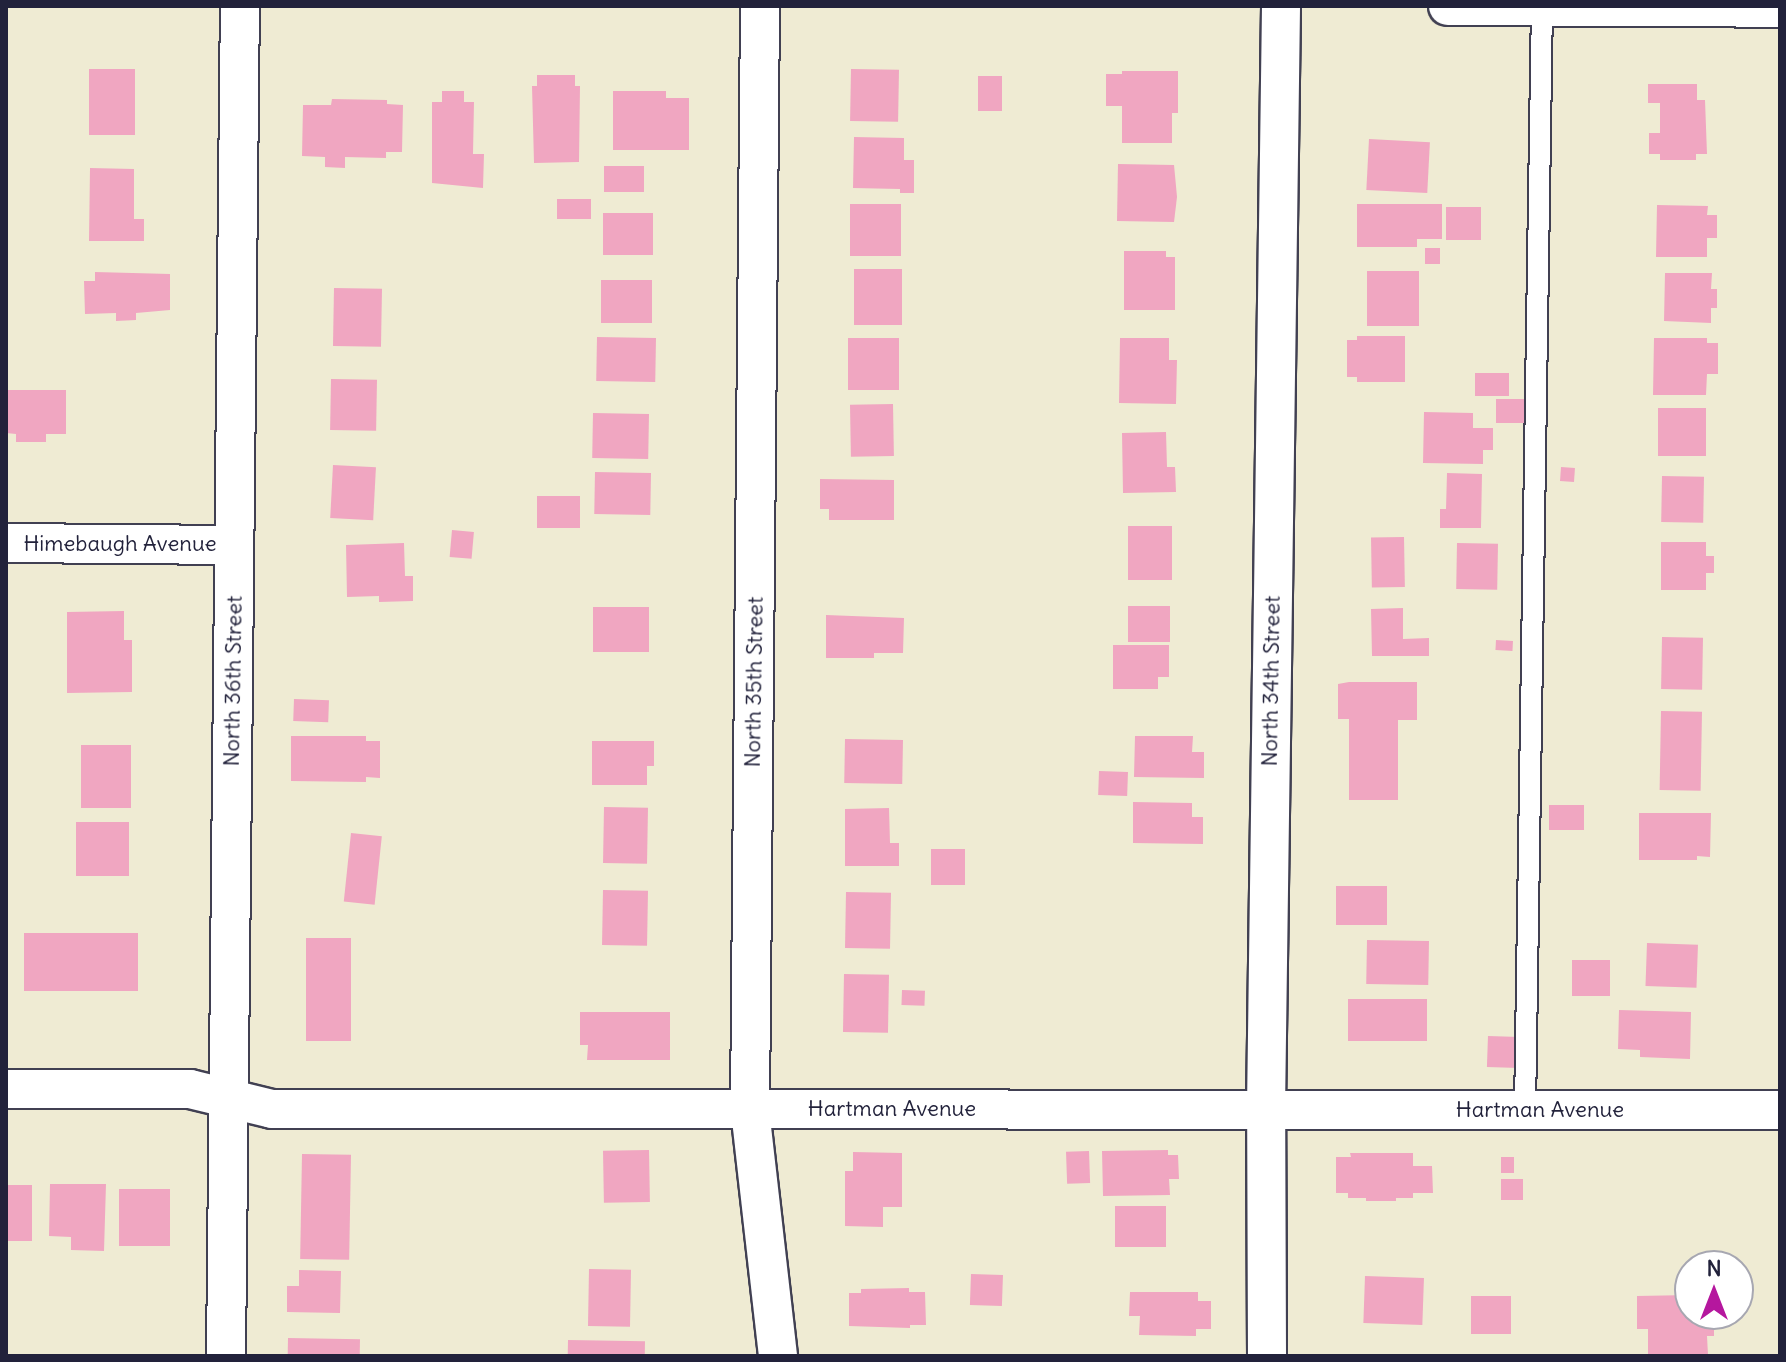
<!DOCTYPE html>
<html>
<head>
<meta charset="utf-8">
<style>
	body { margin:0 }
	#map { position:relative; width:1786px; height:1362px; overflow:hidden; background:#efebd3; font-family:Delius,sans-serif }
	div>[style] { position:absolute }
	.building>* { inset:0; background:#f0a6c1; transform-origin:0 0 }
	.roads { filter:drop-shadow(2px 0 #414052) drop-shadow(-2px 0 #414052) drop-shadow(0 2px #414052) drop-shadow(0 -2px #414052) }
	.service>* { height:20px; margin:-10px; padding:0 10px; transform-origin:10px; border-radius:10px; background:#fff }
	.minor>* { height:38px; margin:-19px; padding:0 19px; transform-origin:19px; border-radius:19px; background:#fff }
	span { translate:-50% -50%; white-space:nowrap; text-align:center; line-height:1.15; -webkit-text-stroke:6px #fff; paint-order:stroke }
	.street-label { font-size:22px; color:#22223b }
	.frame { position:absolute; inset:0; border:8px solid #22223b; pointer-events:none }
	.north { position:absolute; left:1674px; top:1250px; width:80px; height:80px; box-sizing:border-box; background:#fff; border:2px solid #a7a7b1; border-radius:50%; rotate:0deg; font-size:22px; font-weight:700; line-height:32px; text-align:center; color:#22223b }
	.north::after { content:''; display:block; margin:auto; width:28px; height:36px; background:#b5179e; clip-path:polygon(50% 0,100% 100%,50% 72%,0 100%) }
</style>
</head>
<body>
<div id="map">
	<div class="building">
		<div style="left:89px;top:69px;width:46px;height:66px"></div>
		<div style="left:851px;top:69px;width:48px;height:52px;rotate:1deg"></div>
		<div style="clip-path:polygon(1122px 71px,1178px 71px,1178px 113px,1172px 113px,1172px 143px,1122px 143px,1122px 106px,1106px 106px,1106px 74px,1122px 74px)"></div>
		<div style="clip-path:polygon(537px 75px,575px 75px,575px 86px,580px 86px,579px 162px,534px 163px,532px 86px,537px 86px)"></div>
		<div style="left:978px;top:76px;width:24px;height:35px"></div>
		<div style="clip-path:polygon(1648px 84px,1697px 84px,1697px 100px,1705px 100px,1707px 154px,1696px 154px,1696px 160px,1660px 160px,1660px 154px,1649px 154px,1649px 133px,1660px 133px,1660px 103px,1648px 103px)"></div>
		<div style="clip-path:polygon(442px 91px,464px 91px,464px 102px,474px 102px,473px 154px,484px 154px,483px 188px,432px 183px,432px 102px,442px 102px)"></div>
		<div style="clip-path:polygon(613px 91px,666px 91px,666px 98px,689px 98px,689px 150px,613px 150px)"></div>
		<div style="clip-path:polygon(332px 99px,387px 100px,387px 104px,403px 105px,402px 152px,386px 152px,386px 158px,345px 157px,345px 168px,325px 167px,325px 157px,302px 156px,303px 105px,331px 105px)"></div>
		<div style="clip-path:polygon(854px 137px,904px 138px,904px 160px,914px 160px,914px 193px,900px 193px,900px 189px,853px 188px)"></div>
		<div style="left:1369px;top:139px;width:61px;height:51px;rotate:3deg"></div>
		<div style="clip-path:polygon(1118px 164px,1174px 165px,1177px 197px,1174px 222px,1117px 221px)"></div>
		<div style="left:604px;top:166px;width:40px;height:26px"></div>
		<div style="clip-path:polygon(90px 168px,134px 169px,134px 219px,144px 219px,144px 241px,89px 241px)"></div>
		<div style="left:557px;top:199px;width:34px;height:20px"></div>
		<div style="left:850px;top:204px;width:51px;height:52px"></div>
		<div style="clip-path:polygon(1357px 204px,1442px 204px,1442px 239px,1417px 239px,1417px 247px,1357px 247px)"></div>
		<div style="clip-path:polygon(1657px 205px,1708px 206px,1707px 215px,1717px 215px,1717px 238px,1707px 238px,1707px 257px,1656px 257px)"></div>
		<div style="left:1446px;top:207px;width:35px;height:33px"></div>
		<div style="left:603px;top:213px;width:50px;height:42px"></div>
		<div style="left:1425px;top:248px;width:15px;height:16px"></div>
		<div style="clip-path:polygon(1124px 251px,1166px 251px,1166px 257px,1175px 257px,1175px 310px,1124px 310px)"></div>
		<div style="left:854px;top:269px;width:48px;height:56px"></div>
		<div style="left:1367px;top:271px;width:52px;height:55px"></div>
		<div style="clip-path:polygon(95px 272px,170px 274px,170px 310px,136px 313px,136px 320px,116px 321px,116px 313px,85px 314px,84px 281px,95px 281px)"></div>
		<div style="clip-path:polygon(1665px 273px,1712px 273px,1711px 289px,1717px 289px,1717px 308px,1711px 308px,1711px 323px,1664px 321px)"></div>
		<div style="left:601px;top:280px;width:51px;height:43px"></div>
		<div style="left:334px;top:288px;width:48px;height:58px;rotate:1deg"></div>
		<div style="clip-path:polygon(1357px 336px,1405px 336px,1405px 382px,1357px 382px,1357px 377px,1347px 377px,1347px 340px,1357px 340px)"></div>
		<div style="left:597px;top:337px;width:59px;height:44px;rotate:1deg"></div>
		<div style="left:848px;top:338px;width:51px;height:52px"></div>
		<div style="clip-path:polygon(1120px 338px,1169px 338px,1169px 360px,1177px 360px,1176px 404px,1119px 403px)"></div>
		<div style="clip-path:polygon(1654px 338px,1707px 338px,1707px 343px,1718px 343px,1718px 374px,1707px 374px,1706px 395px,1653px 395px)"></div>
		<div style="left:1475px;top:373px;width:34px;height:23px"></div>
		<div style="left:331px;top:379px;width:46px;height:51px;rotate:1deg"></div>
		<div style="clip-path:polygon(6px 390px,66px 390px,66px 434px,46px 434px,46px 442px,16px 442px,16px 434px,6px 433px)"></div>
		<div style="left:1496px;top:399px;width:30px;height:24px"></div>
		<div style="left:893px;top:404px;width:52px;height:43px;rotate:89deg"></div>
		<div style="left:1658px;top:408px;width:48px;height:48px"></div>
		<div style="clip-path:polygon(1424px 412px,1473px 413px,1473px 428px,1493px 428px,1493px 450px,1483px 450px,1483px 464px,1423px 463px)"></div>
		<div style="left:593px;top:413px;width:56px;height:45px;rotate:1deg"></div>
		<div style="clip-path:polygon(1166px 432px,1167px 467px,1175px 467px,1176px 492px,1123px 493px,1122px 433px)"></div>
		<div style="left:333px;top:465px;width:43px;height:53px;rotate:3deg"></div>
		<div style="left:1561px;top:467px;width:14px;height:14px;rotate:4deg"></div>
		<div style="left:595px;top:472px;width:56px;height:42px;rotate:1deg"></div>
		<div style="clip-path:polygon(1447px 473px,1482px 474px,1481px 528px,1440px 528px,1440px 509px,1446px 509px)"></div>
		<div style="left:1662px;top:476px;width:42px;height:46px;rotate:1deg"></div>
		<div style="clip-path:polygon(820px 479px,894px 480px,894px 520px,829px 520px,829px 509px,820px 509px)"></div>
		<div style="left:537px;top:496px;width:43px;height:32px"></div>
		<div style="left:1128px;top:526px;width:44px;height:54px"></div>
		<div style="left:452px;top:530px;width:22px;height:27px;rotate:5deg"></div>
		<div style="left:1404px;top:537px;width:50px;height:33px;rotate:89deg"></div>
		<div style="clip-path:polygon(1661px 542px,1706px 542px,1706px 556px,1714px 556px,1714px 573px,1706px 573px,1706px 590px,1661px 590px)"></div>
		<div style="clip-path:polygon(404px 543px,405px 576px,413px 576px,413px 601px,379px 602px,379px 596px,347px 597px,346px 545px)"></div>
		<div style="left:1457px;top:543px;width:41px;height:46px;rotate:1deg"></div>
		<div style="left:1128px;top:606px;width:42px;height:36px"></div>
		<div style="left:593px;top:607px;width:56px;height:45px"></div>
		<div style="clip-path:polygon(1403px 608px,1403px 639px,1429px 638px,1429px 656px,1372px 656px,1371px 609px)"></div>
		<div style="clip-path:polygon(124px 611px,124px 640px,132px 640px,132px 692px,67px 693px,67px 612px)"></div>
		<div style="clip-path:polygon(826px 615px,904px 618px,903px 653px,874px 653px,874px 658px,826px 658px)"></div>
		<div style="left:1662px;top:637px;width:41px;height:52px;rotate:1deg"></div>
		<div style="left:1496px;top:640px;width:17px;height:10px;rotate:3deg"></div>
		<div style="clip-path:polygon(1113px 645px,1169px 645px,1169px 677px,1158px 677px,1158px 689px,1113px 689px)"></div>
		<div style="clip-path:polygon(1349px 682px,1417px 682px,1417px 720px,1398px 720px,1398px 800px,1349px 800px,1349px 719px,1338px 719px,1338px 684px)"></div>
		<div style="left:294px;top:699px;width:35px;height:22px;rotate:2deg"></div>
		<div style="left:1661px;top:711px;width:41px;height:79px;rotate:1deg"></div>
		<div style="clip-path:polygon(291px 736px,366px 736px,366px 741px,380px 741px,380px 778px,366px 777px,366px 782px,291px 781px)"></div>
		<div style="clip-path:polygon(1135px 736px,1193px 736px,1192px 752px,1204px 752px,1204px 778px,1134px 777px)"></div>
		<div style="left:845px;top:739px;width:58px;height:44px;rotate:1deg"></div>
		<div style="clip-path:polygon(592px 741px,654px 741px,654px 766px,647px 766px,647px 785px,592px 785px)"></div>
		<div style="left:81px;top:745px;width:50px;height:63px"></div>
		<div style="left:1099px;top:771px;width:29px;height:24px;rotate:2deg"></div>
		<div style="clip-path:polygon(1133px 802px,1192px 803px,1192px 817px,1203px 817px,1203px 844px,1133px 843px)"></div>
		<div style="left:1549px;top:805px;width:35px;height:25px"></div>
		<div style="left:604px;top:807px;width:44px;height:56px;rotate:1deg"></div>
		<div style="clip-path:polygon(889px 808px,890px 843px,899px 843px,899px 866px,845px 866px,845px 809px)"></div>
		<div style="clip-path:polygon(1639px 813px,1711px 813px,1710px 857px,1697px 856px,1697px 860px,1639px 860px)"></div>
		<div style="left:76px;top:822px;width:53px;height:54px"></div>
		<div style="left:351px;top:833px;width:31px;height:69px;rotate:6deg"></div>
		<div style="left:931px;top:849px;width:34px;height:36px"></div>
		<div style="left:1336px;top:886px;width:51px;height:39px"></div>
		<div style="left:603px;top:890px;width:45px;height:55px;rotate:1deg"></div>
		<div style="left:846px;top:892px;width:45px;height:56px;rotate:1deg"></div>
		<div style="left:24px;top:933px;width:114px;height:58px"></div>
		<div style="left:306px;top:938px;width:45px;height:103px"></div>
		<div style="left:1367px;top:940px;width:62px;height:44px;rotate:1deg"></div>
		<div style="left:1647px;top:943px;width:51px;height:43px;rotate:2deg"></div>
		<div style="left:1572px;top:960px;width:38px;height:36px"></div>
		<div style="left:844px;top:974px;width:45px;height:58px;rotate:1deg"></div>
		<div style="left:902px;top:990px;width:23px;height:15px;rotate:2deg"></div>
		<div style="left:1348px;top:999px;width:79px;height:42px"></div>
		<div style="clip-path:polygon(1619px 1010px,1691px 1012px,1690px 1059px,1640px 1057px,1640px 1050px,1618px 1049px)"></div>
		<div style="clip-path:polygon(580px 1012px,670px 1012px,670px 1060px,587px 1060px,588px 1045px,580px 1045px)"></div>
		<div style="left:1488px;top:1036px;width:32px;height:31px;rotate:2deg"></div>
		<div style="left:649px;top:1150px;width:52px;height:46px;rotate:89deg"></div>
		<div style="clip-path:polygon(1168px 1150px,1168px 1155px,1178px 1155px,1179px 1179px,1169px 1179px,1170px 1195px,1103px 1196px,1102px 1151px)"></div>
		<div style="left:1089px;top:1151px;width:32px;height:23px;rotate:88deg"></div>
		<div style="clip-path:polygon(853px 1152px,902px 1153px,902px 1207px,883px 1207px,883px 1227px,845px 1226px,845px 1171px,853px 1171px)"></div>
		<div style="clip-path:polygon(1350px 1153px,1413px 1153px,1413px 1166px,1432px 1166px,1433px 1193px,1413px 1193px,1413px 1198px,1396px 1198px,1396px 1201px,1366px 1201px,1366px 1198px,1348px 1198px,1348px 1193px,1336px 1193px,1336px 1157px,1351px 1157px)"></div>
		<div style="left:302px;top:1154px;width:49px;height:105px;rotate:1deg"></div>
		<div style="left:1501px;top:1157px;width:13px;height:16px"></div>
		<div style="left:1523px;top:1179px;width:21px;height:22px;rotate:90deg"></div>
		<div style="clip-path:polygon(50px 1184px,106px 1184px,104px 1251px,71px 1250px,71px 1237px,49px 1236px)"></div>
		<div style="left:6px;top:1185px;width:26px;height:56px"></div>
		<div style="left:119px;top:1189px;width:51px;height:57px"></div>
		<div style="left:1115px;top:1206px;width:51px;height:41px"></div>
		<div style="left:589px;top:1269px;width:42px;height:57px;rotate:1deg"></div>
		<div style="clip-path:polygon(299px 1270px,341px 1271px,340px 1313px,287px 1312px,287px 1286px,299px 1286px)"></div>
		<div style="left:971px;top:1274px;width:32px;height:31px;rotate:2deg"></div>
		<div style="left:1365px;top:1276px;width:59px;height:47px;rotate:2deg"></div>
		<div style="clip-path:polygon(909px 1288px,909px 1292px,925px 1292px,926px 1325px,910px 1325px,910px 1328px,849px 1326px,849px 1293px,861px 1293px,861px 1289px)"></div>
		<div style="clip-path:polygon(1130px 1292px,1198px 1292px,1198px 1301px,1211px 1301px,1211px 1329px,1196px 1329px,1196px 1336px,1139px 1335px,1140px 1316px,1129px 1316px)"></div>
		<div style="clip-path:polygon(1690px 1295px,1690px 1314px,1714px 1317px,1714px 1336px,1707px 1336px,1708px 1355px,1648px 1356px,1648px 1329px,1637px 1329px,1637px 1296px)"></div>
		<div style="left:1471px;top:1296px;width:40px;height:38px"></div>
		<div style="left:288px;top:1338px;width:72px;height:18px;rotate:1deg"></div>
		<div style="left:568px;top:1340px;width:77px;height:16px;rotate:1deg"></div>
	</div>
	<div class="roads">
		<div class="service">
			<div style="left:1525px;top:1110px;width:1104px;rotate:-89.12deg"></div>
		</div>
		<div class="minor">
			<div style="left:760px;top:6px;width:1104px;rotate:90.52deg"></div>
			<div style="left:750px;top:1110px;width:248px;rotate:83.5deg"></div>
			<div style="left:1448px;top:6px;width:332px;rotate:0.3deg"></div>
			<div style="left:6px;top:543px;width:228px;rotate:0.5deg"></div>
			<div style="left:6px;top:1089px;width:184px"></div>
			<div style="left:190px;top:1089px;width:84px;rotate:13.7deg"></div>
			<div style="left:272px;top:1109px;width:1508px;rotate:0.04deg"></div>
			<div style="left:226px;top:1356px;width:1350px;rotate:-89.41deg"></div>
			<div style="left:1267px;top:1356px;width:247px;rotate:-90.2deg"></div>
			<div style="left:1266px;top:1109px;width:1103px;rotate:-89.22deg"></div>
		</div>
	</div>
	<div class="street-label">
		<span style="left:120px;top:544px">Himebaugh Avenue</span>
		<span style="left:233px;top:681px;rotate:-89deg">North 36th Street</span>
		<span style="left:1271px;top:681px;rotate:-89deg">North 34th Street</span>
		<span style="left:754px;top:682px;rotate:-89deg">North 35th Street</span>
		<span style="left:892px;top:1109px">Hartman Avenue</span>
		<span style="left:1540px;top:1110px">Hartman Avenue</span>
	</div>
	<div class="frame"></div>
	<div class="north">N</div>
</div>
</body>
</html>
